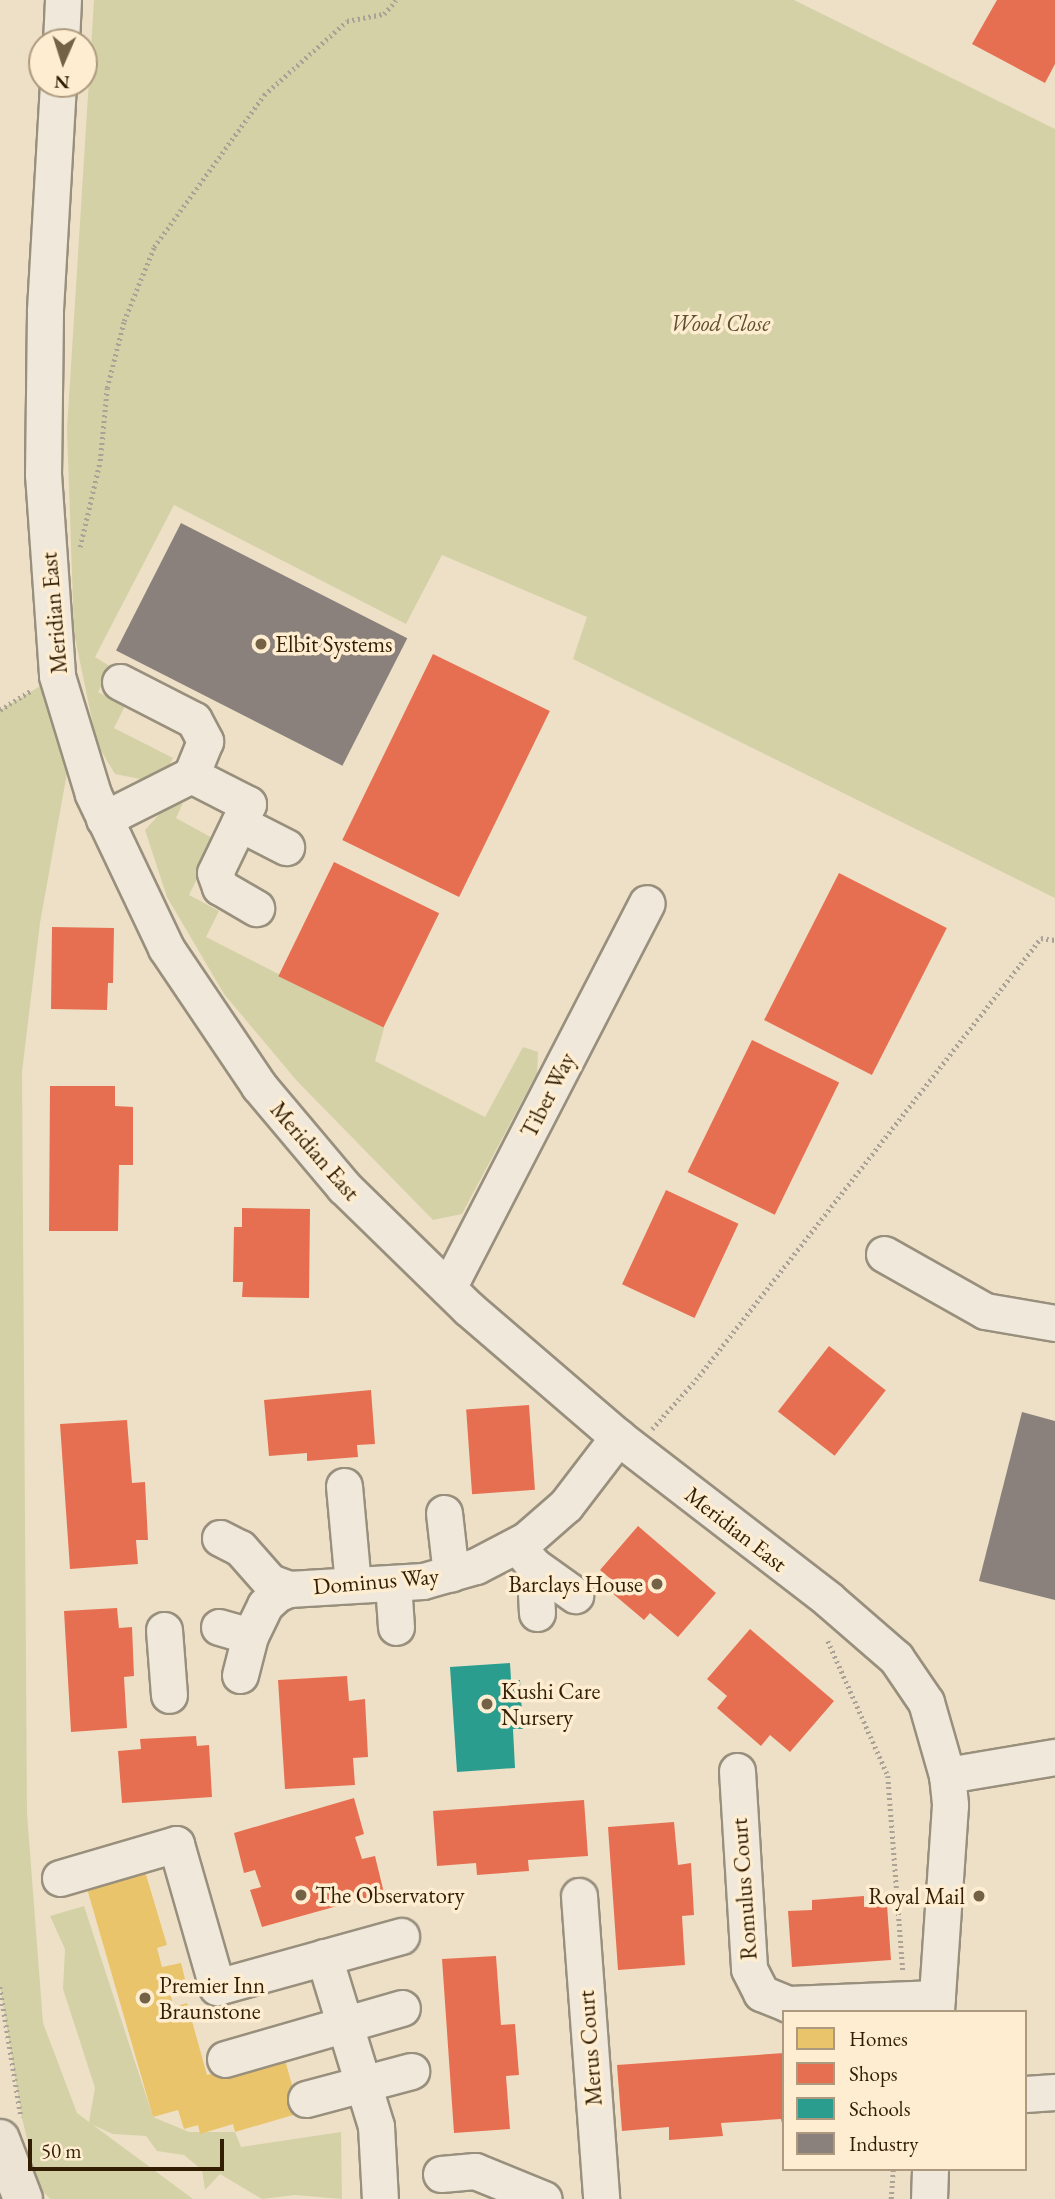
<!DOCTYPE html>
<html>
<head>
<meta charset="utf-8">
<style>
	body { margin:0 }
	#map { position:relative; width:1055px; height:2199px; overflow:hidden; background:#eee0c6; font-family:"EB Garamond",serif }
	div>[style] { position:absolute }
	.green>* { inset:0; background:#d5d1a7 }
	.homes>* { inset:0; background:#e9c46a }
	.shops>* { inset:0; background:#e76f51; transform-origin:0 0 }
	.schools>* { inset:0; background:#2a9d8f }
	.industry>* { inset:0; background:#8a817c; transform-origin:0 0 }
	.path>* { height:4.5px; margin-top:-2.25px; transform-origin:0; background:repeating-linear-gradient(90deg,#aaa296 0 2px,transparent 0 5.5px) }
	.roads { filter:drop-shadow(2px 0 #998f7d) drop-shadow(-2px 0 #998f7d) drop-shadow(0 2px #998f7d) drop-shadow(0 -2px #998f7d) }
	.minor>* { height:35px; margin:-17.5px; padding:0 17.5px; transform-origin:17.5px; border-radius:17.5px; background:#efe8db }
	.highway>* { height:38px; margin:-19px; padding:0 19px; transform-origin:19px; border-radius:19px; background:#ece3d5 }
	.dots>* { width:19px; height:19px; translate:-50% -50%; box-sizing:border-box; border:4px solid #feedd0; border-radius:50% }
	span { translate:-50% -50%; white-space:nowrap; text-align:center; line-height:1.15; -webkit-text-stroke:7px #feedd0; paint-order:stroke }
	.park-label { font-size:23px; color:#5e502c; font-style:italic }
	.street-label { font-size:23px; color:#331e03 }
	.poi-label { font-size:23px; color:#331e03 }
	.left { translate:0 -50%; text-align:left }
	.right { translate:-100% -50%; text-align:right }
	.legend { position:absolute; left:782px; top:2010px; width:245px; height:161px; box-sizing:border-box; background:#feedd0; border:2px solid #ad9a7e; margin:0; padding:9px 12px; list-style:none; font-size:21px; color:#331e03 }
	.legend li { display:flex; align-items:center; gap:14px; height:35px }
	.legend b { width:35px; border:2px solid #ad9a7e }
	.north { position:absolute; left:28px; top:28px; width:70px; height:70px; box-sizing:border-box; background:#feedd0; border:2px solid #ad9a7e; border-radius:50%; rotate:183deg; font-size:19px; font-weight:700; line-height:28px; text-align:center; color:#331e03 }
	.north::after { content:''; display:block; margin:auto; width:24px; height:32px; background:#746247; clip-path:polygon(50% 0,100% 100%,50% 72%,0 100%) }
	.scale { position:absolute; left:28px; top:2139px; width:196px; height:32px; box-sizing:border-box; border:4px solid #331e03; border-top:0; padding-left:9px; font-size:21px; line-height:24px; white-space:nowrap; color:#331e03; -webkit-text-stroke:5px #feedd0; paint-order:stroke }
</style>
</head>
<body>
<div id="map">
	<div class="green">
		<div style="clip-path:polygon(94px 0,794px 0,1055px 129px,1055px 898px,573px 659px,587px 617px,442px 555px,406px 624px,174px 505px,95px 657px,111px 667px,98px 692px,125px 706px,114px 728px,173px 758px,164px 775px,150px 781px,115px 774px,97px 744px,74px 633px,67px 429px)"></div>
		<div style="clip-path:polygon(57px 676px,74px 734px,40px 923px,22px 1072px,27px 1813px,43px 2023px,77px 2113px,89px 2122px,95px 2088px,63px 1989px,65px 1949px,50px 1916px,84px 1906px,153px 2117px,189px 2132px,235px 2132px,241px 2147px,341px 2132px,342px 2199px,295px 2195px,262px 2199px,220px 2174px,205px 2190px,202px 2170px,184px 2155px,157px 2151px,146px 2136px,113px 2134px,93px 2125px,193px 2199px,50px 2199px,38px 2186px,22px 2118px,0 1987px,0 710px)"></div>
		<div style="clip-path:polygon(183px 803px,176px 818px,216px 840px,189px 895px,219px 911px,206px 937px,384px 1028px,375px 1061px,485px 1117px,523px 1047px,538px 1052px,537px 1073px,462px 1214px,433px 1220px,297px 1081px,224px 994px,167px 897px,145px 830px,165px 808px)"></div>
	</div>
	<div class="homes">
		<div style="clip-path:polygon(144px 1868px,167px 1945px,157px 1948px,162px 1967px,181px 1963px,186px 1983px,181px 1985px,183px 1990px,170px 1993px,174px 2007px,187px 2003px,207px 2075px,283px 2053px,300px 2113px,235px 2132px,233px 2124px,200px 2134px,198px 2125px,184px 2129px,178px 2110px,153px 2117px,86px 1885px)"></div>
	</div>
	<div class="shops">
		<div style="clip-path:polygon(997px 0,1055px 0,1055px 64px,1045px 83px,972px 44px)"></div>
		<div style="left:433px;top:654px;width:130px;height:207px;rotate:26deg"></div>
		<div style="left:334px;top:862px;width:117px;height:127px;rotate:26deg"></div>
		<div style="left:839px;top:873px;width:121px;height:165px;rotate:27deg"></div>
		<div style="clip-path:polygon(52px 927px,114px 928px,113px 983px,108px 983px,107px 1010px,51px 1009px)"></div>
		<div style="left:752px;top:1040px;width:97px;height:147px;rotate:26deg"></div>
		<div style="clip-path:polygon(50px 1086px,115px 1086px,115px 1106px,133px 1107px,133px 1165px,119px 1165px,118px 1231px,49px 1231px)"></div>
		<div style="left:666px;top:1190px;width:80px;height:104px;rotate:25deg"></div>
		<div style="clip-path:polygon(242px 1208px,310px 1209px,309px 1298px,242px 1297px,243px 1282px,233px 1282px,234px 1227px,242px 1227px)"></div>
		<div style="left:829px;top:1346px;width:72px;height:83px;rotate:38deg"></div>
		<div style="clip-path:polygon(371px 1390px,375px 1444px,357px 1445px,358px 1457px,307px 1461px,307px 1453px,269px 1456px,264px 1400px)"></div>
		<div style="left:529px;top:1405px;width:85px;height:63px;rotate:86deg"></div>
		<div style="clip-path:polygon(127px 1420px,132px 1483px,145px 1482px,148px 1540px,136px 1540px,138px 1564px,70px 1569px,60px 1424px)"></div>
		<div style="clip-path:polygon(638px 1526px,716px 1593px,678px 1637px,650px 1613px,644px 1620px,605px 1587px,612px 1580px,600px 1570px)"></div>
		<div style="clip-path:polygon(117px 1608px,119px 1628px,132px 1627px,134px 1676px,124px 1677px,127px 1728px,71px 1732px,64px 1611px)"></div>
		<div style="clip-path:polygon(750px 1629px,834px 1701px,790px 1752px,770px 1735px,761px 1746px,717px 1708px,727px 1696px,707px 1679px)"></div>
		<div style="clip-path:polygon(347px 1676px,349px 1701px,365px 1699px,368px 1757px,353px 1758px,355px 1785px,285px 1789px,278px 1680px)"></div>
		<div style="clip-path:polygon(196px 1736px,197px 1746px,209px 1745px,212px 1797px,122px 1803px,118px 1751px,141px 1749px,140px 1739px)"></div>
		<div style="clip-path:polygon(354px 1798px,364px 1834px,355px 1837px,362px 1859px,375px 1856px,384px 1893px,262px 1927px,250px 1890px,261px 1887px,255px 1870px,244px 1873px,234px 1833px)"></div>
		<div style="clip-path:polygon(584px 1800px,588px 1856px,528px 1860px,529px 1871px,477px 1875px,476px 1863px,437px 1866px,433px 1811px)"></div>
		<div style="clip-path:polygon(674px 1822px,678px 1865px,691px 1863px,694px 1915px,682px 1916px,685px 1965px,618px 1970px,608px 1827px)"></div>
		<div style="clip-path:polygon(864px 1896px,864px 1907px,887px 1905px,891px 1960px,792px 1967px,788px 1911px,812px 1910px,812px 1900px)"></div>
		<div style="clip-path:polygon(496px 1956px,501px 2025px,515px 2024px,519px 2075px,506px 2076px,510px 2129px,454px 2133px,442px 1959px)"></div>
		<div style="clip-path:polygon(784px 2053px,784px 2132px,781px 2119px,721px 2123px,723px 2136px,669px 2140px,669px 2127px,622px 2131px,617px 2065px)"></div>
	</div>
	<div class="schools">
		<div style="clip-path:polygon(510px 1663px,511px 1680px,520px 1680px,523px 1729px,513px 1729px,515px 1768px,457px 1772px,450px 1667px)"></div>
	</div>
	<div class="industry">
		<div style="left:181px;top:523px;width:254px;height:143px;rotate:27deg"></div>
		<div style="clip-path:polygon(1022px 1412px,1055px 1421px,1055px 1600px,979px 1581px)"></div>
	</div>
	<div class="path">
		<div style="left:80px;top:547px;width:88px;rotate:-76.9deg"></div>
		<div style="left:100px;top:461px;width:73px;rotate:-84.5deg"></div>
		<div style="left:107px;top:388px;width:69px;rotate:-75.8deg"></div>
		<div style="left:124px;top:321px;width:80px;rotate:-67.9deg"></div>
		<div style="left:154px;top:247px;width:188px;rotate:-54.1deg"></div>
		<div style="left:264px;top:95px;width:111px;rotate:-41.7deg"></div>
		<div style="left:347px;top:21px;width:38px;rotate:-11deg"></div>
		<div style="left:384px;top:14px;width:18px;rotate:-49deg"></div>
		<div style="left:0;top:710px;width:38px;rotate:-32deg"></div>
		<div style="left:652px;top:1429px;width:71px;rotate:-48.4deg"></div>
		<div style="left:699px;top:1376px;width:556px;rotate:-52.02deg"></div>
		<div style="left:1041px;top:938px;width:14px;rotate:8deg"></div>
		<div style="left:828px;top:1641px;width:148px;rotate:66deg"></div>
		<div style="left:888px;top:1776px;width:197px;rotate:85.6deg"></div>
		<div style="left:0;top:1987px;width:132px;rotate:80.8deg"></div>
		<div style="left:891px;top:2199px;width:30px;rotate:-86deg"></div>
	</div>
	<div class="roads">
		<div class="minor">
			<div style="left:61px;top:42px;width:42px;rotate:-87.3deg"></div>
			<div style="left:58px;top:84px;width:228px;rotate:93.3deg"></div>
			<div style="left:45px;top:312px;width:162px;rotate:90.7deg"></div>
			<div style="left:43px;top:474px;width:202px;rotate:86deg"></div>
			<div style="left:57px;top:676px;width:123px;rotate:73deg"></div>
			<div style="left:93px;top:794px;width:170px;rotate:64.6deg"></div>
			<div style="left:166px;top:948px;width:166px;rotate:56deg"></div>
			<div style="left:259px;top:1086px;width:132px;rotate:49.9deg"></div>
			<div style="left:344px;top:1187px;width:173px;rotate:44.3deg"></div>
			<div style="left:468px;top:1308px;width:198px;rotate:40.7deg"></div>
			<div style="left:618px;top:1437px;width:265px;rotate:37.6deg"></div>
			<div style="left:828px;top:1599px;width:90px;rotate:40.9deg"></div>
			<div style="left:896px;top:1658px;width:53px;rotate:55.7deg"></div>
			<div style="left:926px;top:1702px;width:76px;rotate:74deg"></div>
			<div style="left:947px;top:1775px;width:30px;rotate:84deg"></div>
			<div style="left:950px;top:1805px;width:207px;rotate:93.9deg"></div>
			<div style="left:120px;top:682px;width:83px;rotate:27.2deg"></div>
			<div style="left:194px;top:720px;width:24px;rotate:62deg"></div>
			<div style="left:205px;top:741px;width:37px;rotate:112deg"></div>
			<div style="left:104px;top:819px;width:97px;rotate:-26.8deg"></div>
			<div style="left:191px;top:775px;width:64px;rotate:27deg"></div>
			<div style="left:248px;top:804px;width:76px;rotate:115.6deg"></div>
			<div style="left:215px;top:873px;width:15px;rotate:70deg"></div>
			<div style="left:220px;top:887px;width:42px;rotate:30.3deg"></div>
			<div style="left:239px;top:823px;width:53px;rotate:27.1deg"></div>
			<div style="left:884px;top:1254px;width:116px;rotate:29.4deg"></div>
			<div style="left:985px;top:1311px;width:71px;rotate:9.7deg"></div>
			<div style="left:448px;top:1288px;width:433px;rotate:-62.7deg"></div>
			<div style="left:344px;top:1486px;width:99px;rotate:84.8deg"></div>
			<div style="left:444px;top:1513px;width:61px;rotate:83.5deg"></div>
			<div style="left:220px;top:1538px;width:22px;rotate:27deg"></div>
			<div style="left:240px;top:1548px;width:45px;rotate:48.6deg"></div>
			<div style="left:270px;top:1582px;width:20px;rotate:20deg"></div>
			<div style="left:517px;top:1545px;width:26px;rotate:51deg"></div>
			<div style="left:533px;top:1565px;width:52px;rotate:35.5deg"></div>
			<div style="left:393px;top:1583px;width:44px;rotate:86.1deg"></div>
			<div style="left:537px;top:1613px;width:20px;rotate:-93deg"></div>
			<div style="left:536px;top:1593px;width:21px;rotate:-73deg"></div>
			<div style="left:219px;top:1627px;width:32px;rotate:16deg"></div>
			<div style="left:164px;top:1630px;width:65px;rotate:85.6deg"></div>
			<div style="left:240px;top:1675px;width:40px;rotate:-75.6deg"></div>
			<div style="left:250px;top:1636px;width:34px;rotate:-64deg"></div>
			<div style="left:265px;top:1605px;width:16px;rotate:-43deg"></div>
			<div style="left:277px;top:1594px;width:13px;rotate:-23deg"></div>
			<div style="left:289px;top:1589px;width:134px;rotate:-3.4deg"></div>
			<div style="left:423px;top:1581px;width:55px;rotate:-15.8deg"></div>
			<div style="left:476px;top:1566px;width:56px;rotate:-27.5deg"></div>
			<div style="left:526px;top:1540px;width:53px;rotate:-41.2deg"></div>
			<div style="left:566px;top:1505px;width:86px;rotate:-52.6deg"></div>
			<div style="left:737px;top:1771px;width:198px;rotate:86.5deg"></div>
			<div style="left:749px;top:1969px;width:27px;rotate:63deg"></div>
			<div style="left:761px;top:1993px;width:29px;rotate:22deg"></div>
			<div style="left:788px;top:2004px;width:149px;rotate:-2.3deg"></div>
			<div style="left:947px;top:1775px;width:109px;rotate:-9.5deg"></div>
			<div style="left:60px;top:1878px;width:121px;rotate:-16.3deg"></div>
			<div style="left:176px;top:1844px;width:149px;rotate:74deg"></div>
			<div style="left:217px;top:1987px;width:191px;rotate:-15.5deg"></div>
			<div style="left:579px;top:1896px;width:304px;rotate:85.8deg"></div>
			<div style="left:324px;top:1957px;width:177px;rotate:72.9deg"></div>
			<div style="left:376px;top:2126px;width:73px;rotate:86.9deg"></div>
			<div style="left:225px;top:2059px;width:184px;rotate:-16.1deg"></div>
			<div style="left:1025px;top:2094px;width:30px;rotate:-4deg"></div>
			<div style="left:306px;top:2099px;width:109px;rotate:-14.9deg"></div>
			<div style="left:441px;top:2174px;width:34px;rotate:-5deg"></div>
			<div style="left:475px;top:2171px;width:74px;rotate:22.1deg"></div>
			<div style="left:929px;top:2199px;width:30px;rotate:-88deg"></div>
		</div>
		<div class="highway">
			<div style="left:0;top:2139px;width:64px;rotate:69deg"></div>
		</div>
	</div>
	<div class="dots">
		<div style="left:261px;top:644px;background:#746247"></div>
		<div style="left:657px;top:1584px;background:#746247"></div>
		<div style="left:487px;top:1704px;background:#746247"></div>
		<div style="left:301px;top:1895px;background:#746247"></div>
		<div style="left:979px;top:1896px;background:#746247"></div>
		<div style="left:145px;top:1998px;background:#746247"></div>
	</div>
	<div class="park-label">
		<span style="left:720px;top:323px">Wood Close</span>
	</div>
	<div class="street-label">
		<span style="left:54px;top:613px;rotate:-95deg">Meridian East</span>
		<span style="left:548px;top:1095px;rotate:-63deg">Tiber Way</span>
		<span style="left:315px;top:1151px;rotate:49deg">Meridian East</span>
		<span style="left:736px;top:1529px;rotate:38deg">Meridian East</span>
		<span style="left:376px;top:1581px;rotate:-5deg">Dominus Way</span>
		<span style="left:744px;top:1889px;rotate:-94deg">Romulus Court</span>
		<span style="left:590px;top:2048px;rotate:-94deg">Merus Court</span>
	</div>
	<div class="poi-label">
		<span class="left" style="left:275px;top:644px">Elbit Systems</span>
		<span class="right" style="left:643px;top:1584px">Barclays House</span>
		<span class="left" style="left:501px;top:1704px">Kushi Care<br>Nursery</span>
		<span class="left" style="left:315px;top:1895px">The Observatory</span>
		<span class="right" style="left:965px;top:1896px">Royal Mail</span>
		<span class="left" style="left:159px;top:1998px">Premier Inn<br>Braunstone</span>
	</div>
	<ul class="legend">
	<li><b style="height:19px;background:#e9c46a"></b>Homes</li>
	<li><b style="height:19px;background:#e76f51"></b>Shops</li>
	<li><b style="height:19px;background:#2a9d8f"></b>Schools</li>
	<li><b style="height:19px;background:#8a817c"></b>Industry</li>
	</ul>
	<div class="north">N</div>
	<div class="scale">50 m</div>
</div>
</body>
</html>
